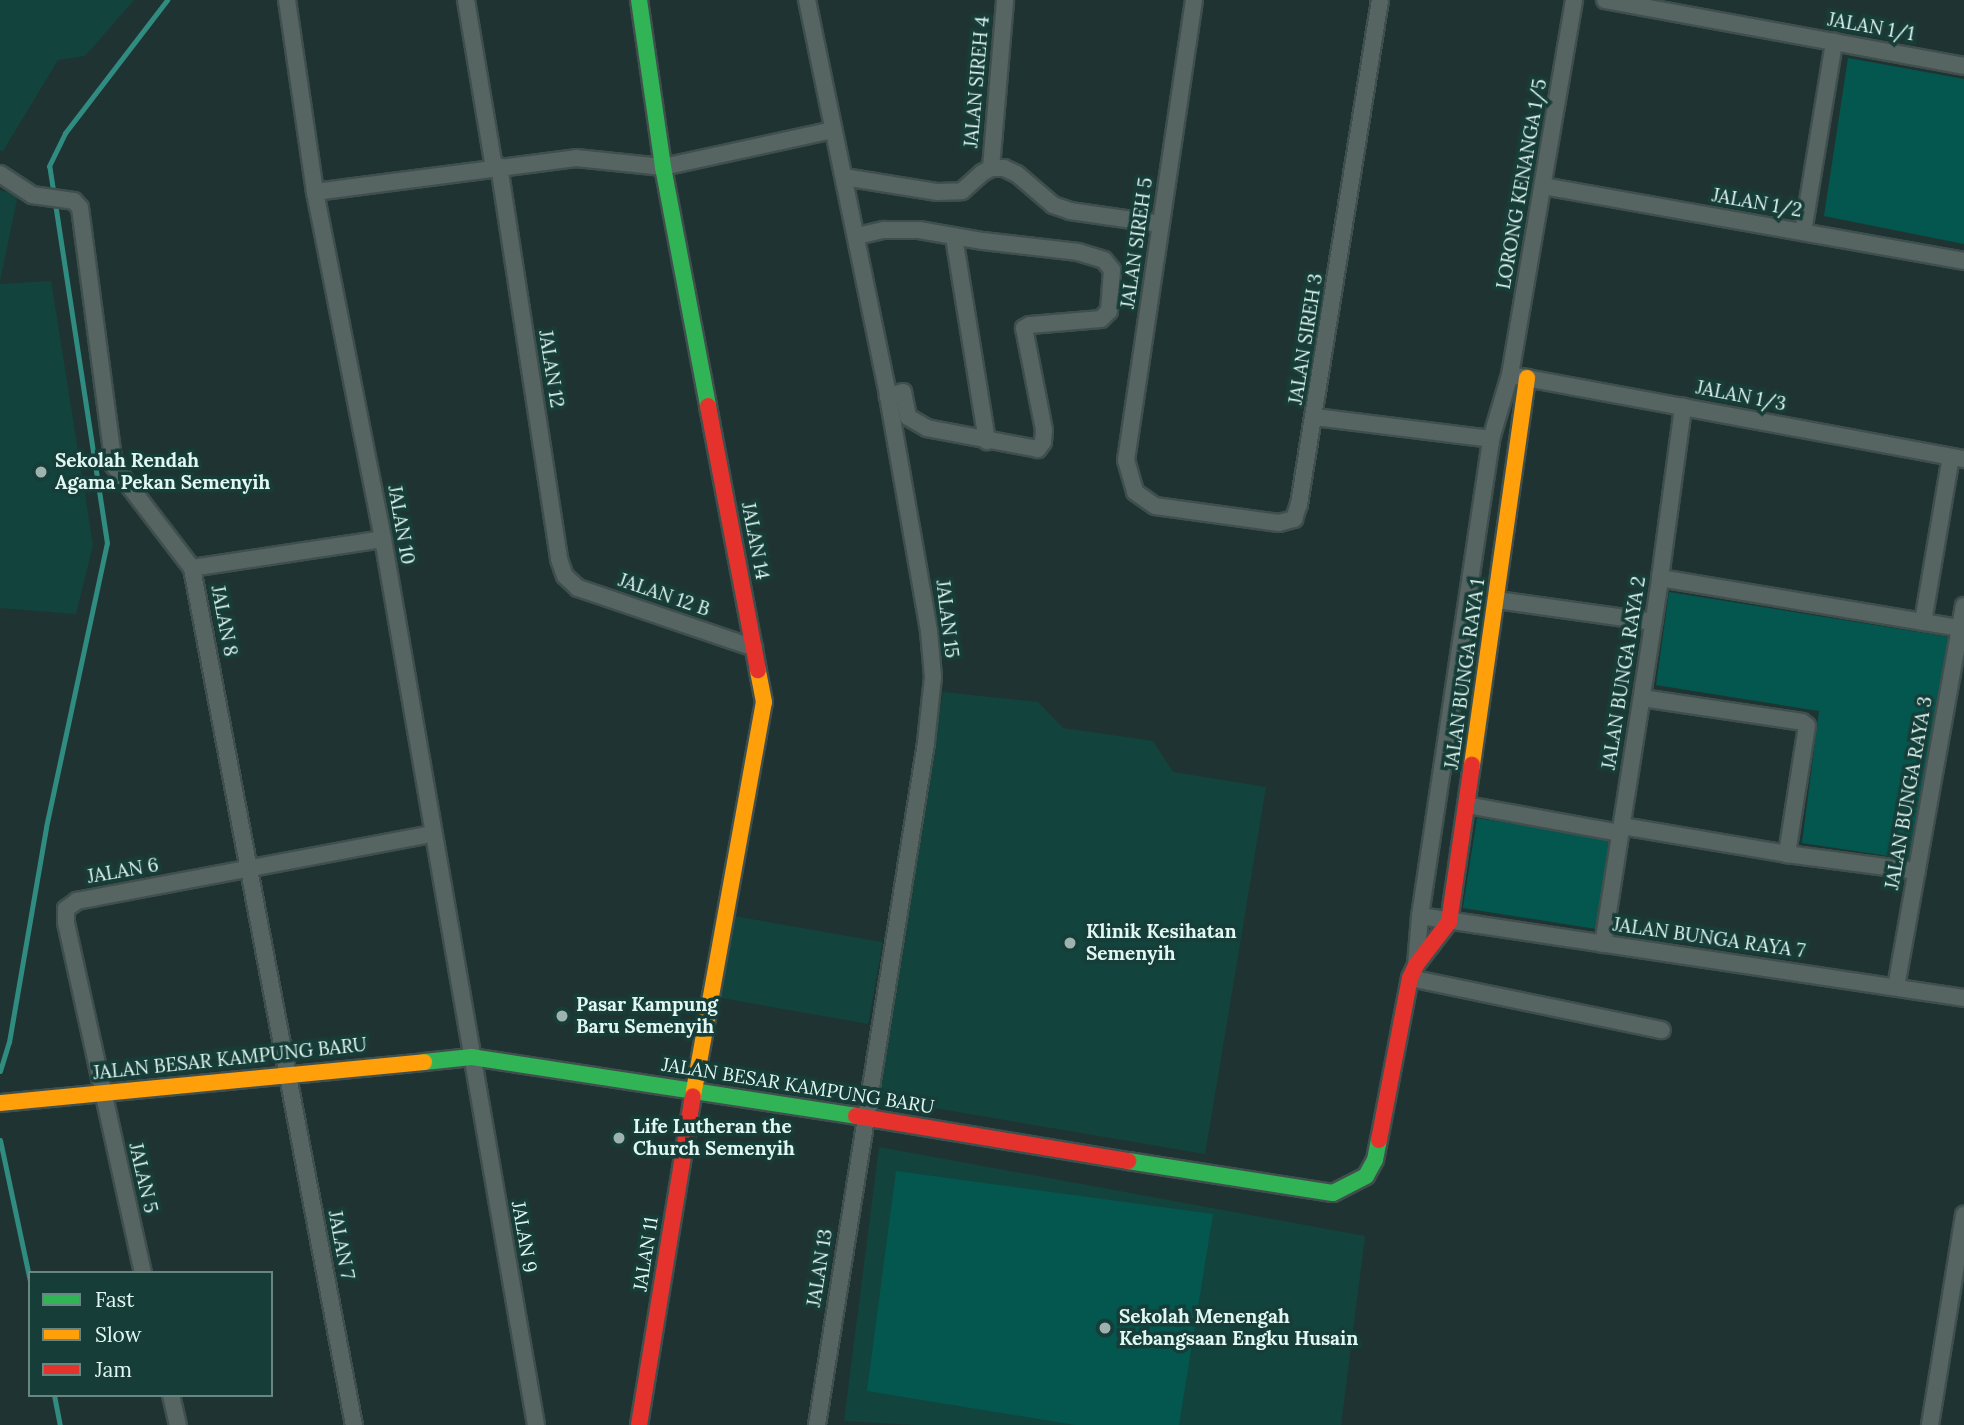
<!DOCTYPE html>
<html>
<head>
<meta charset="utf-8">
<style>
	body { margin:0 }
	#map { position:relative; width:1964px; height:1425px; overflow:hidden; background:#1f3432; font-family:Lora,serif }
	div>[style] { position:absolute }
	.built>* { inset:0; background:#13433d; transform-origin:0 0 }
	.green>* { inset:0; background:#04574f; transform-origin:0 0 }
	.stream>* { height:5px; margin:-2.5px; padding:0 2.5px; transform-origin:2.5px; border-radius:2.5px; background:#308c81 }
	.roads { filter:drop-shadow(2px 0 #3f4f4d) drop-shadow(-2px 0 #3f4f4d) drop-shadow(0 2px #3f4f4d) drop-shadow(0 -2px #3f4f4d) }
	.street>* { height:16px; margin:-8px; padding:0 8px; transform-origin:8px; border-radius:8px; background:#566462 }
	.fast>* { height:16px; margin:-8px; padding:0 8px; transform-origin:8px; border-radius:8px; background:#30b455 }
	.slow>* { height:16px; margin:-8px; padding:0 8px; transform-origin:8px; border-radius:8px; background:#ff9f0a }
	.jam>* { height:16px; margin:-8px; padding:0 8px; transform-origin:8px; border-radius:8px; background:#e5322d }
	.dots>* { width:19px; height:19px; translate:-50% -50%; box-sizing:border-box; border:4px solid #163d38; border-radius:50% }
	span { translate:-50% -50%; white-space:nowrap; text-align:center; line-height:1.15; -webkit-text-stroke:7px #163d38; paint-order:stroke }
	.street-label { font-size:19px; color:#e2f7f3 }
	.poi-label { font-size:19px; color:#e2f7f3; font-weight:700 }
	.left { translate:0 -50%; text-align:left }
	.legend { position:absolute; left:28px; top:1271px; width:245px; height:126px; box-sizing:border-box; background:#163d38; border:2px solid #688783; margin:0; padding:9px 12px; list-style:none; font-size:21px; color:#e2f7f3 }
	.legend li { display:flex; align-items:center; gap:14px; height:35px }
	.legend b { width:35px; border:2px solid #688783 }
</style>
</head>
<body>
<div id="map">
	<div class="built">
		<div style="clip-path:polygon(0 0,134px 0,85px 56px,58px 60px,3px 151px,0 151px)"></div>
		<div style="clip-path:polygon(0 190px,18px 195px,0 281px)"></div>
		<div style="clip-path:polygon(51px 281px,93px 545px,76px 614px,0 608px,0 284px)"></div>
		<div style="clip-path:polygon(943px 692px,1038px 702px,1063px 728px,1153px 741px,1173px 772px,1266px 787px,1205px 1154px,875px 1098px)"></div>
		<div style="left:734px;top:916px;width:151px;height:83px;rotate:10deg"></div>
		<div style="clip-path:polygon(879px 1147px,1365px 1236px,1341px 1425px,916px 1425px,844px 1421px)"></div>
	</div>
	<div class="green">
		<div style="clip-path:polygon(1848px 58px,1964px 79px,1964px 244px,1824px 216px)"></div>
		<div style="clip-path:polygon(1669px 592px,1949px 637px,1908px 859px,1802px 843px,1819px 711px,1656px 685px)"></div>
		<div style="left:1477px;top:818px;width:135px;height:91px;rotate:9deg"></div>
		<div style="clip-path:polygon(896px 1171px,1213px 1214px,1179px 1425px,1075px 1425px,867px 1391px)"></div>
	</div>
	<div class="stream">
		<div style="left:0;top:1071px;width:30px;rotate:-73deg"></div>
		<div style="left:9px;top:1042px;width:218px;rotate:-80.2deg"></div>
		<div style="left:46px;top:827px;width:290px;rotate:-77.9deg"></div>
		<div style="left:107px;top:543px;width:381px;rotate:-98.7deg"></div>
		<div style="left:49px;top:166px;width:37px;rotate:-64deg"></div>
		<div style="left:65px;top:133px;width:168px;rotate:-52.5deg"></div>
		<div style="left:0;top:1140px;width:144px;rotate:78deg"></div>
		<div style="left:54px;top:1395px;width:31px;rotate:79deg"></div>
	</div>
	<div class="roads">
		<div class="street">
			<div style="left:287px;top:0;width:194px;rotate:81.7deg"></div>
			<div style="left:315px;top:192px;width:354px;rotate:78.9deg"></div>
			<div style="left:383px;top:539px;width:899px;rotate:80.2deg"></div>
			<div style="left:466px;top:0;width:169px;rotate:80.5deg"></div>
			<div style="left:807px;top:0;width:404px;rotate:78.4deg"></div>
			<div style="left:888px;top:396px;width:239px;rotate:80.1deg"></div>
			<div style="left:929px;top:631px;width:46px;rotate:85deg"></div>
			<div style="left:933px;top:677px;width:66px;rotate:96.1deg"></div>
			<div style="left:926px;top:743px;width:691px;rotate:99.08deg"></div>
			<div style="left:1194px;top:0;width:465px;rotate:98.4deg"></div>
			<div style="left:1126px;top:460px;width:33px;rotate:74deg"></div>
			<div style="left:1135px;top:492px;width:24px;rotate:35deg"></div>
			<div style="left:1155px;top:506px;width:125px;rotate:7.8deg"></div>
			<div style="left:1279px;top:523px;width:16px;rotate:-15deg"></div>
			<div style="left:1294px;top:519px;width:16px;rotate:-72deg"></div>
			<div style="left:1299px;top:504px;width:510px;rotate:-80.87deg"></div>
			<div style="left:1605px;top:0;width:365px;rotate:10.4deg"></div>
			<div style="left:499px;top:166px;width:398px;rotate:81.3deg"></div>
			<div style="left:559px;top:559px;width:18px;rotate:71deg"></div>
			<div style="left:565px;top:576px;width:18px;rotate:43deg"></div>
			<div style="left:578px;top:588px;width:186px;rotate:18.8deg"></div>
			<div style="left:991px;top:168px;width:169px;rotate:-85.2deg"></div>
			<div style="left:0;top:174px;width:38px;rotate:33deg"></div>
			<div style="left:32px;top:195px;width:42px;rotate:8.1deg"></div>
			<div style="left:74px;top:201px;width:9px;rotate:49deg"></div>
			<div style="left:80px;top:208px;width:260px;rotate:82.5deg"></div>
			<div style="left:114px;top:466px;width:128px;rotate:52.6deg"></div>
			<div style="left:192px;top:568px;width:872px;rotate:79.3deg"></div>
			<div style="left:844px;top:177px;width:95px;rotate:9.1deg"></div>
			<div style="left:938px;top:192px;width:24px;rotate:-2deg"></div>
			<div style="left:962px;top:191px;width:27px;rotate:-42deg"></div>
			<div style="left:982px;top:173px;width:10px;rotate:-29deg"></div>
			<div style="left:991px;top:168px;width:13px"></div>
			<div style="left:1004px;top:168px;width:14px;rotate:25deg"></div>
			<div style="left:1017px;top:174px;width:48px;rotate:40.7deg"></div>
			<div style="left:1053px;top:205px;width:18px;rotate:19deg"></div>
			<div style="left:1070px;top:211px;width:91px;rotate:8.2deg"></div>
			<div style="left:1543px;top:186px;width:428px;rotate:10.1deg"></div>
			<div style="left:315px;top:192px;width:263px;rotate:-7.4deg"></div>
			<div style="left:576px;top:158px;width:87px;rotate:5.9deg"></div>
			<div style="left:663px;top:167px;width:173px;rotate:-12.3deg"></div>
			<div style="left:1803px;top:232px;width:193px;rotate:-80.7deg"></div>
			<div style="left:857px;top:236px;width:28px;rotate:-13deg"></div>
			<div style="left:884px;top:230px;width:35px"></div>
			<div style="left:919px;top:230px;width:65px;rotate:9.8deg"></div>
			<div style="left:983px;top:241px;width:96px;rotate:6.6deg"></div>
			<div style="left:1078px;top:252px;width:27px;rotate:17deg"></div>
			<div style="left:1104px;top:260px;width:13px;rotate:51deg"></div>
			<div style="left:1112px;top:270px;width:41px;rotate:94.2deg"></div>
			<div style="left:1109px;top:311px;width:11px;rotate:135deg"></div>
			<div style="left:1101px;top:319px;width:71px;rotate:175.2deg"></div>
			<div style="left:1030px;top:325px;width:7px;rotate:153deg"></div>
			<div style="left:1024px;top:328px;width:104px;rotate:78.9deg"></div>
			<div style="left:1044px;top:430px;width:12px;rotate:95deg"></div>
			<div style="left:1043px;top:442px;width:9px;rotate:126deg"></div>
			<div style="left:1038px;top:449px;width:113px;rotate:-169.3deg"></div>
			<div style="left:927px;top:428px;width:22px;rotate:-150deg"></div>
			<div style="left:908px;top:417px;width:25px;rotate:-101deg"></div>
			<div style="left:903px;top:392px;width:16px;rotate:165deg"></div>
			<div style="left:954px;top:237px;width:207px;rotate:80.8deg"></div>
			<div style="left:1516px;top:376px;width:456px;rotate:10.5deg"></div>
			<div style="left:1315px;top:417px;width:177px;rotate:7.1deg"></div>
			<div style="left:192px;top:568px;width:193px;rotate:-8.6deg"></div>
			<div style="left:1660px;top:578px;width:304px;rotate:9.5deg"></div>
			<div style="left:1497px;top:600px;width:158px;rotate:8deg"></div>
			<div style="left:1923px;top:622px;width:167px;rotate:-80.4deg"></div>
			<div style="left:1642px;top:698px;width:162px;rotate:8.5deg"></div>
			<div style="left:1802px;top:722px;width:6px;rotate:39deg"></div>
			<div style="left:1807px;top:726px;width:130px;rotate:98.9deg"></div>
			<div style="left:1467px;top:805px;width:156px;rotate:10.4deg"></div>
			<div style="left:1622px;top:826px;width:167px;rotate:9.6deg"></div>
			<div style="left:1787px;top:854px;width:131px;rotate:7.5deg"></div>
			<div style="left:1420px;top:916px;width:550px;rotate:8.57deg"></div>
			<div style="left:1603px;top:944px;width:370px;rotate:-81.1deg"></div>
			<div style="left:1660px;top:578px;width:173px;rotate:-82.3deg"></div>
			<div style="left:1416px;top:965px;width:49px;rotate:-85.3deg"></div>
			<div style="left:1420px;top:916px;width:482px;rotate:-81.5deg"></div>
			<div style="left:1491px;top:439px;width:67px;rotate:-73.5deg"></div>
			<div style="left:1510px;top:375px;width:380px;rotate:-80.3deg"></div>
			<div style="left:1410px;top:978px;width:257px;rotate:11.7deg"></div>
			<div style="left:1896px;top:987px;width:387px;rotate:-79.9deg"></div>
			<div style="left:143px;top:1273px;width:359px;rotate:-102.4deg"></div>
			<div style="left:66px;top:922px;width:13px;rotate:-90deg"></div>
			<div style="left:66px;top:909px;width:14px;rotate:-36deg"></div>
			<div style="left:77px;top:901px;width:361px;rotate:-10.7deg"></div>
			<div style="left:171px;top:1395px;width:31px;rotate:77deg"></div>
			<div style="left:1930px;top:1425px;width:213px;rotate:-80.8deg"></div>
		</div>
		<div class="fast">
			<div style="left:639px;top:0;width:169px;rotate:81.8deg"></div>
			<div style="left:663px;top:167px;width:243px;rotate:79.3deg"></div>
			<div style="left:424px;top:1062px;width:48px;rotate:-5.9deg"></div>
			<div style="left:472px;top:1057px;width:389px;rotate:8.7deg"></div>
			<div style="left:1128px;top:1161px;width:207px;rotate:8.9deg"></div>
			<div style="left:1333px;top:1193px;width:37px;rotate:-27deg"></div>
			<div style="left:1366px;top:1176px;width:18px;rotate:-61deg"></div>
			<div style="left:1375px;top:1160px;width:20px;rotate:-79deg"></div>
		</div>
		<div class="slow">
			<div style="left:1472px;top:765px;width:391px;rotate:-81.9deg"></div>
			<div style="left:693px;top:1096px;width:400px;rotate:-79.8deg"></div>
			<div style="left:764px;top:702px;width:33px;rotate:-101deg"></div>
			<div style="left:0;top:1103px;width:426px;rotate:-5.5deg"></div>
		</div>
		<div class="jam">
			<div style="left:708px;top:406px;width:269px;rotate:79.3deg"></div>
			<div style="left:856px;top:1116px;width:276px;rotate:9.4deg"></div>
			<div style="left:1379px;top:1140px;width:165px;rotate:-79.2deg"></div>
			<div style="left:1410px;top:978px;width:14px;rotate:-65deg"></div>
			<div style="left:1416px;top:965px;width:54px;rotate:-52.5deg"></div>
			<div style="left:1449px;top:922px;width:159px;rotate:-81.7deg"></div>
			<div style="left:639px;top:1425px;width:333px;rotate:-80.7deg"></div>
		</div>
	</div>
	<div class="dots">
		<div style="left:41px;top:472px;background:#9eb3af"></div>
		<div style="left:1070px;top:943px;background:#9eb3af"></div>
		<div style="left:562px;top:1016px;background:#9eb3af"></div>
		<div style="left:619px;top:1138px;background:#9eb3af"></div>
		<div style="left:1105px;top:1328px;background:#9eb3af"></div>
	</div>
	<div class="street-label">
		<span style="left:1871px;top:27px;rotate:10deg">JALAN 1/1</span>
		<span style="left:977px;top:82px;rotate:-85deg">JALAN SIREH 4</span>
		<span style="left:1522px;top:184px;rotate:-80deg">LORONG KENANGA 1/5</span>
		<span style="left:1757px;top:203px;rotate:10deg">JALAN 1/2</span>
		<span style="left:1137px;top:243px;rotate:-82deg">JALAN SIREH 5</span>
		<span style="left:1306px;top:339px;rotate:-81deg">JALAN SIREH 3</span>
		<span style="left:551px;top:369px;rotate:81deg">JALAN 12</span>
		<span style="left:1741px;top:396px;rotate:11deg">JALAN 1/3</span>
		<span style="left:401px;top:525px;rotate:80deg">JALAN 10</span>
		<span style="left:755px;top:541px;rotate:79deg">JALAN 14</span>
		<span style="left:664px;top:595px;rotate:19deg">JALAN 12 B</span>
		<span style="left:947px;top:619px;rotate:83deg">JALAN 15</span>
		<span style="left:224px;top:621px;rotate:79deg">JALAN 8</span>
		<span style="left:1624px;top:673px;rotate:-81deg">JALAN BUNGA RAYA 2</span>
		<span style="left:1465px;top:674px;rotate:-82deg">JALAN BUNGA RAYA 1</span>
		<span style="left:1909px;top:793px;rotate:-80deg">JALAN BUNGA RAYA 3</span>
		<span style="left:123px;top:871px;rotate:-10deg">JALAN 6</span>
		<span style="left:1709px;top:938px;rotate:8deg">JALAN BUNGA RAYA 7</span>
		<span style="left:230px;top:1059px;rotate:-6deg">JALAN BESAR KAMPUNG BARU</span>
		<span style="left:798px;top:1086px;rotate:9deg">JALAN BESAR KAMPUNG BARU</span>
		<span style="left:143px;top:1178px;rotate:77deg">JALAN 5</span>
		<span style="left:524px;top:1237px;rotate:80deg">JALAN 9</span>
		<span style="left:341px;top:1245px;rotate:79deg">JALAN 7</span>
		<span style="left:646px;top:1254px;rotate:-81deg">JALAN 11</span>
		<span style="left:820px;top:1268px;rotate:-81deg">JALAN 13</span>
	</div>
	<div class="poi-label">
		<span class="left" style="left:55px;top:472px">Sekolah Rendah<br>Agama Pekan Semenyih</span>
		<span class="left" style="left:1086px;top:943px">Klinik Kesihatan<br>Semenyih</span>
		<span class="left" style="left:576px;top:1016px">Pasar Kampung<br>Baru Semenyih</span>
		<span class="left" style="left:633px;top:1138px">Life Lutheran the<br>Church Semenyih</span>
		<span class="left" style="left:1119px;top:1328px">Sekolah Menengah<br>Kebangsaan Engku Husain</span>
	</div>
	<ul class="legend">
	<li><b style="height:9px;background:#30b455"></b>Fast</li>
	<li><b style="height:9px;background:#ff9f0a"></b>Slow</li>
	<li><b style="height:9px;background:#e5322d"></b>Jam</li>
	</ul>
</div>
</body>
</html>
